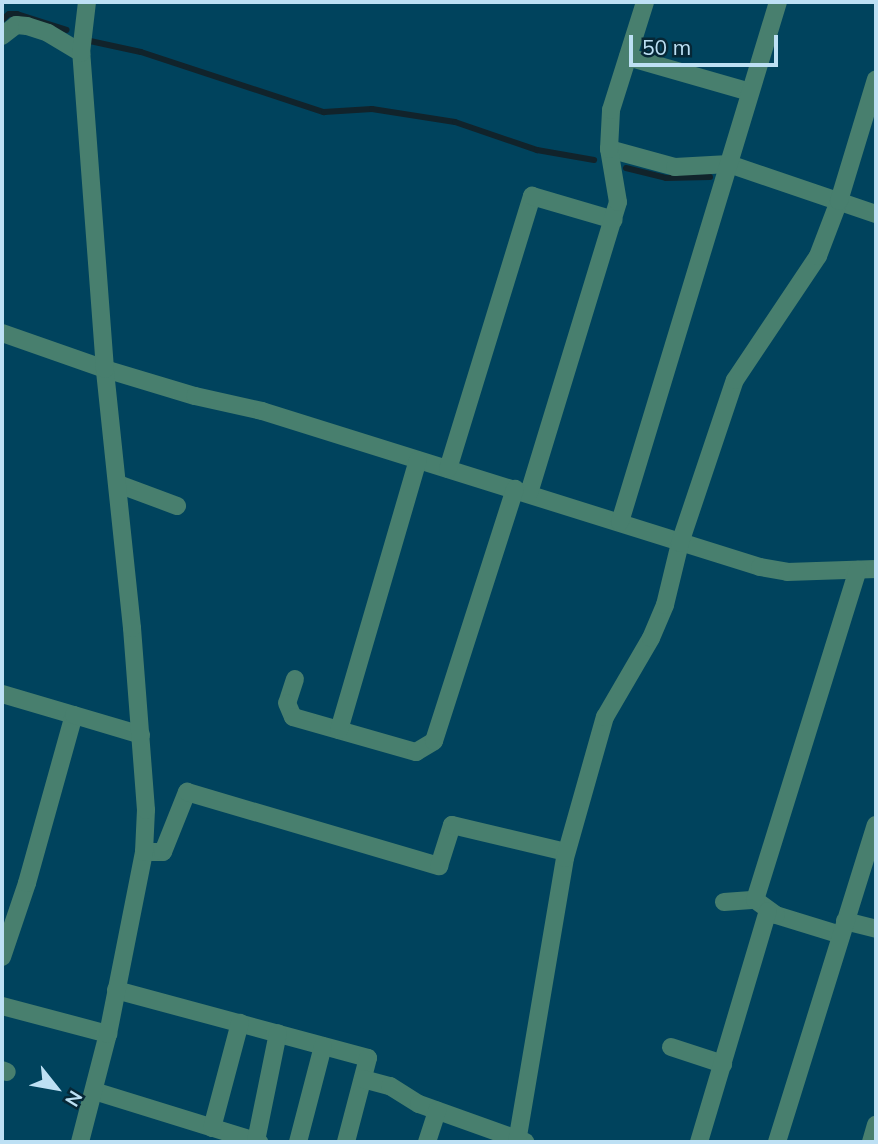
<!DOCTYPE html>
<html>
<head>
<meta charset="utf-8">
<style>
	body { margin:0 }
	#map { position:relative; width:878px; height:1144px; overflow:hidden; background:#00435d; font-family:Mulish,sans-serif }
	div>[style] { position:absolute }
	.stream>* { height:6px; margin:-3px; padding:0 3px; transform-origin:3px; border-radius:3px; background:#11232b }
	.minor>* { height:18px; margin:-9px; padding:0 9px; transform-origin:9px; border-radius:9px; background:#487f6e }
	span { translate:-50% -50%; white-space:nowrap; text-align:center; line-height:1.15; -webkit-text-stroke:6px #062736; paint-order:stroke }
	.frame { position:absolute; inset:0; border:4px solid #bde0f4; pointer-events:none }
	.north { position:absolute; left:21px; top:1053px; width:70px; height:70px; -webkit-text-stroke:5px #062736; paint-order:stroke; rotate:121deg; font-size:19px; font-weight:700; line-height:28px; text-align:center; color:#bde0f4 }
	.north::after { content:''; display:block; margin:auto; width:24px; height:32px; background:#bde0f4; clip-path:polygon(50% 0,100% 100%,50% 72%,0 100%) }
	.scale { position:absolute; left:629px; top:35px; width:149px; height:32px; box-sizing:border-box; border:4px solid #bde0f4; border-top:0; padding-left:9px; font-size:21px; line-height:24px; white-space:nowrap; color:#bde0f4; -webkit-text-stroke:5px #062736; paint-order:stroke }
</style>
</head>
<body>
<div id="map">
	<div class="stream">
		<div style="left:2px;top:20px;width:9px;rotate:-41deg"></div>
		<div style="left:9px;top:14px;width:8px"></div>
		<div style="left:17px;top:14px;width:52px;rotate:17.7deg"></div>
		<div style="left:90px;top:41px;width:52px;rotate:12.2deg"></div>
		<div style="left:141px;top:52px;width:193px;rotate:18.2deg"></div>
		<div style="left:324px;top:112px;width:48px;rotate:-3.6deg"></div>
		<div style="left:372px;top:109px;width:84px;rotate:8.9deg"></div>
		<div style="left:455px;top:122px;width:87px;rotate:18.9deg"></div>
		<div style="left:537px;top:150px;width:58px;rotate:10deg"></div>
		<div style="left:626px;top:168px;width:41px;rotate:14deg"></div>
		<div style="left:666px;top:178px;width:44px;rotate:-1.3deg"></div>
	</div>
	<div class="minor">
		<div style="left:2px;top:36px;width:18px;rotate:-38deg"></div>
		<div style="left:16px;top:25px;width:11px;rotate:5deg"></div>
		<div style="left:27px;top:26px;width:22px;rotate:18deg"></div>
		<div style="left:48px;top:33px;width:39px;rotate:31deg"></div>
		<div style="left:628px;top:57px;width:127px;rotate:16deg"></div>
		<div style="left:609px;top:149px;width:68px;rotate:15.3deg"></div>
		<div style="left:675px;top:167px;width:54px;rotate:-3.2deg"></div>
		<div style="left:729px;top:164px;width:155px;rotate:18.8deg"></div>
		<div style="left:2px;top:333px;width:109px;rotate:19.3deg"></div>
		<div style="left:105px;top:369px;width:94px;rotate:16.7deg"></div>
		<div style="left:195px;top:396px;width:69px;rotate:12.6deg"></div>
		<div style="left:262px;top:411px;width:522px;rotate:17.39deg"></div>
		<div style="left:760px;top:567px;width:27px;rotate:10deg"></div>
		<div style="left:787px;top:572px;width:89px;rotate:-1.9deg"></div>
		<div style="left:448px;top:469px;width:286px;rotate:-72.9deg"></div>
		<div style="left:532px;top:196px;width:85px;rotate:16.3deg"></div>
		<div style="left:118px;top:484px;width:63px;rotate:20.4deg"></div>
		<div style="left:529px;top:493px;width:304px;rotate:-73deg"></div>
		<div style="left:618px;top:202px;width:54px;rotate:-99.6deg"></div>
		<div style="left:609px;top:149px;width:39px;rotate:-87deg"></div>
		<div style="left:611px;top:110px;width:113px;rotate:-72.5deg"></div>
		<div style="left:620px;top:522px;width:543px;rotate:-73.1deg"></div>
		<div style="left:295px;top:679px;width:25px;rotate:108deg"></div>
		<div style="left:287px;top:703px;width:15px;rotate:67deg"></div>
		<div style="left:293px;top:717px;width:128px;rotate:15.9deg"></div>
		<div style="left:416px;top:752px;width:21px;rotate:-31deg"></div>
		<div style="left:434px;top:741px;width:265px;rotate:-72.2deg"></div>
		<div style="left:2px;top:694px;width:75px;rotate:16.3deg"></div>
		<div style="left:339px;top:730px;width:281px;rotate:-73.7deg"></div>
		<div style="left:144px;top:852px;width:19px"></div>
		<div style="left:163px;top:852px;width:65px;rotate:-68.2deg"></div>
		<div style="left:187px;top:792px;width:263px;rotate:16.4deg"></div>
		<div style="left:439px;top:866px;width:43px;rotate:-72.4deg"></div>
		<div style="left:452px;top:825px;width:117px;rotate:13.3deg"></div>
		<div style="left:724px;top:902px;width:31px;rotate:-4deg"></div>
		<div style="left:845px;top:921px;width:32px;rotate:14deg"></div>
		<div style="left:841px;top:935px;width:68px;rotate:-162.9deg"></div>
		<div style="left:776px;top:915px;width:26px;rotate:-144deg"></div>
		<div style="left:755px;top:900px;width:346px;rotate:-72.7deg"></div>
		<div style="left:2px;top:957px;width:78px;rotate:-71.3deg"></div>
		<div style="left:27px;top:883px;width:174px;rotate:-74.4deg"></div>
		<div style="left:74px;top:715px;width:70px;rotate:16.6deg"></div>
		<div style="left:116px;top:990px;width:261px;rotate:15.1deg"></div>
		<div style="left:368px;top:1058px;width:87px;rotate:104.7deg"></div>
		<div style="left:2px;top:1006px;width:110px;rotate:14.8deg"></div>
		<div style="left:671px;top:1047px;width:55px;rotate:18.1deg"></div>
		<div style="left:2px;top:1070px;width:5px;rotate:22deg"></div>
		<div style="left:363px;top:1079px;width:28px;rotate:15deg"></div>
		<div style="left:390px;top:1086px;width:34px;rotate:32deg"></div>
		<div style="left:419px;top:1104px;width:113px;rotate:19.7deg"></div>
		<div style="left:94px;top:1091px;width:173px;rotate:17.2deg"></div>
		<div style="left:212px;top:1128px;width:109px;rotate:-75.1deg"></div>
		<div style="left:256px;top:1141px;width:110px;rotate:-78.5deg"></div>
		<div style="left:80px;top:1142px;width:112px;rotate:-75.5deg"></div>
		<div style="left:108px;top:1034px;width:186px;rotate:-78.8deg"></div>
		<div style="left:144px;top:852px;width:42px;rotate:-87.3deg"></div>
		<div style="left:146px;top:810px;width:183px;rotate:-94.4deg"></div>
		<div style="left:132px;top:628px;width:260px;rotate:-96deg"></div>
		<div style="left:105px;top:369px;width:317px;rotate:-94.3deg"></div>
		<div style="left:81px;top:53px;width:51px;rotate:-83.3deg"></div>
		<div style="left:298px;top:1142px;width:99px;rotate:-75.4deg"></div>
		<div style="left:427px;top:1142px;width:33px;rotate:-72deg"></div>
		<div style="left:517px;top:1142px;width:288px;rotate:-80.4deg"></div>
		<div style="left:565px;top:858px;width:147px;rotate:-74.2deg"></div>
		<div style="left:605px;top:717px;width:91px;rotate:-59.8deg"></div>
		<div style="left:651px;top:638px;width:36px;rotate:-67deg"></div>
		<div style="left:665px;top:605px;width:64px;rotate:-76.4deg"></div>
		<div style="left:680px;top:543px;width:172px;rotate:-71.4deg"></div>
		<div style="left:735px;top:380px;width:149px;rotate:-56.2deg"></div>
		<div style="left:818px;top:256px;width:59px;rotate:-69.1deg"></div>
		<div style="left:839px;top:201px;width:127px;rotate:-73.1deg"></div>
		<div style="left:699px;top:1142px;width:241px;rotate:-73.4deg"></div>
		<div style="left:777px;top:1142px;width:332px;rotate:-72.7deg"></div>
		<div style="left:871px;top:1142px;width:18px;rotate:-74deg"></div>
	</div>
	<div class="frame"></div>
	<div class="north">N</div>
	<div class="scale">50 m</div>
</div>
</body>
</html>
